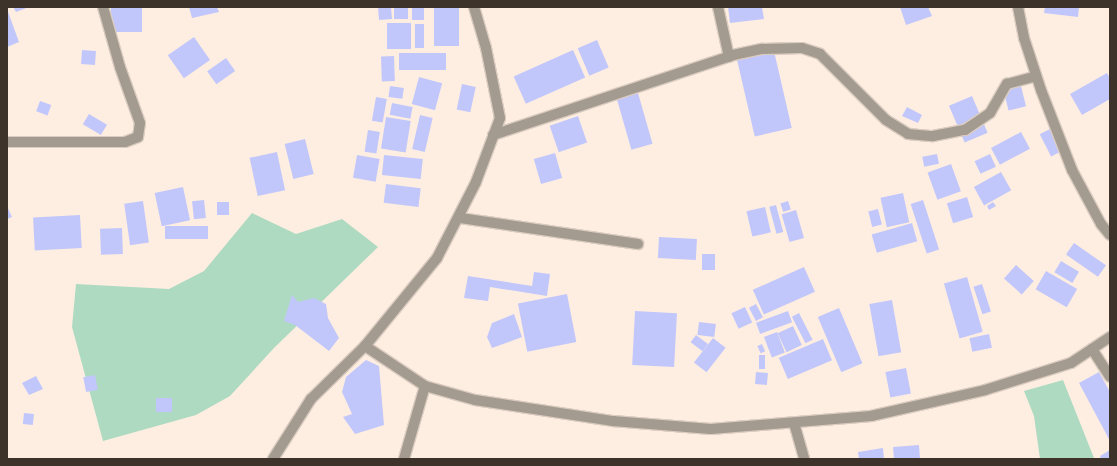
<!DOCTYPE html>
<html>
<head>
<meta charset="utf-8">
<style>
	body { margin:0 }
	#map { position:relative; width:1117px; height:466px; overflow:hidden; background:#feeee1; font-family:Lora,serif }
	div>[style] { position:absolute }
	.green>* { inset:0; background:#aedac1 }
	.building>* { inset:0; background:#c2c7fb; transform-origin:0 0 }
	.roads { filter:drop-shadow(1px 0 #dbccc0) drop-shadow(-1px 0 #dbccc0) drop-shadow(0 1px #dbccc0) drop-shadow(0 -1px #dbccc0) }
	.minor>* { height:10px; margin:-5px; padding:0 5px; transform-origin:5px; border-radius:5px; background:#a39b90 }
	span { translate:-50% -50%; white-space:nowrap; text-align:center; line-height:1.15; -webkit-text-stroke:3px #fff; paint-order:stroke }
	.frame { position:absolute; inset:0; border:8px solid #3d332b; pointer-events:none }
</style>
</head>
<body>
<div id="map">
	<div class="green">
		<div style="clip-path:polygon(252px 213px,296px 234px,342px 219px,378px 247px,274px 348px,230px 396px,196px 415px,103px 441px,72px 327px,76px 284px,169px 289px,204px 271px)"></div>
		<div style="clip-path:polygon(1063px 380px,1094px 458px,1093px 459px,1040px 459px,1034px 416px,1024px 391px)"></div>
	</div>
	<div class="building">
		<div style="clip-path:polygon(13px 7px,29px 7px,16px 12px)"></div>
		<div style="left:111px;top:7px;width:31px;height:25px"></div>
		<div style="clip-path:polygon(189px 7px,217px 7px,219px 12px,192px 18px)"></div>
		<div style="left:391px;top:7px;width:12px;height:13px;rotate:85deg"></div>
		<div style="left:394px;top:7px;width:14px;height:12px"></div>
		<div style="left:412px;top:7px;width:12px;height:13px"></div>
		<div style="left:434px;top:7px;width:25px;height:39px"></div>
		<div style="clip-path:polygon(728px 7px,762px 7px,764px 19px,730px 23px)"></div>
		<div style="clip-path:polygon(900px 7px,928px 7px,932px 16px,906px 25px)"></div>
		<div style="clip-path:polygon(1045px 7px,1079px 7px,1078px 17px,1044px 13px)"></div>
		<div style="clip-path:polygon(7px 9px,19px 42px,7px 47px)"></div>
		<div style="left:387px;top:23px;width:24px;height:26px"></div>
		<div style="left:415px;top:24px;width:9px;height:24px"></div>
		<div style="left:194px;top:37px;width:28px;height:32px;rotate:55deg"></div>
		<div style="left:597px;top:40px;width:30px;height:21px;rotate:67deg"></div>
		<div style="left:82px;top:50px;width:14px;height:14px;rotate:4deg"></div>
		<div style="left:573px;top:50px;width:30px;height:65px;rotate:66deg"></div>
		<div style="left:774px;top:51px;width:79px;height:38px;rotate:77deg"></div>
		<div style="left:446px;top:53px;width:17px;height:47px;rotate:90deg"></div>
		<div style="left:394px;top:56px;width:25px;height:13px;rotate:88deg"></div>
		<div style="left:226px;top:58px;width:16px;height:23px;rotate:55deg"></div>
		<div style="clip-path:polygon(1107px 73px,1110px 78px,1110px 99px,1082px 115px,1070px 94px)"></div>
		<div style="left:419px;top:77px;width:24px;height:28px;rotate:15deg"></div>
		<div style="left:1020px;top:82px;width:25px;height:18px;rotate:76deg"></div>
		<div style="left:462px;top:84px;width:14px;height:26px;rotate:12deg"></div>
		<div style="left:390px;top:86px;width:14px;height:11px;rotate:8deg"></div>
		<div style="left:636px;top:86px;width:60px;height:22px;rotate:74deg"></div>
		<div style="left:972px;top:96px;width:40px;height:25px;rotate:67deg"></div>
		<div style="left:376px;top:97px;width:11px;height:24px;rotate:10deg"></div>
		<div style="left:40px;top:101px;width:12px;height:11px;rotate:20deg"></div>
		<div style="left:392px;top:103px;width:21px;height:12px;rotate:11deg"></div>
		<div style="clip-path:polygon(907px 107px,922px 115px,918px 123px,902px 116px)"></div>
		<div style="left:89px;top:114px;width:21px;height:12px;rotate:31deg"></div>
		<div style="left:420px;top:115px;width:13px;height:35px;rotate:13deg"></div>
		<div style="left:578px;top:116px;width:28px;height:30px;rotate:71deg"></div>
		<div style="left:386px;top:117px;width:25px;height:32px;rotate:9deg"></div>
		<div style="left:1054px;top:127px;width:25px;height:16px;rotate:63deg"></div>
		<div style="left:368px;top:130px;width:12px;height:22px;rotate:9deg"></div>
		<div style="left:1021px;top:132px;width:19px;height:34px;rotate:62deg"></div>
		<div style="left:305px;top:139px;width:36px;height:21px;rotate:76deg"></div>
		<div style="left:277px;top:152px;width:39px;height:28px;rotate:78deg"></div>
		<div style="left:555px;top:153px;width:26px;height:22px;rotate:74deg"></div>
		<div style="left:937px;top:154px;width:10px;height:15px;rotate:79deg"></div>
		<div style="left:990px;top:154px;width:14px;height:17px;rotate:65deg"></div>
		<div style="left:357px;top:155px;width:23px;height:23px;rotate:10deg"></div>
		<div style="left:384px;top:155px;width:39px;height:20px;rotate:6deg"></div>
		<div style="left:951px;top:164px;width:29px;height:25px;rotate:70deg"></div>
		<div style="left:1001px;top:172px;width:21px;height:31px;rotate:61deg"></div>
		<div style="left:386px;top:184px;width:35px;height:19px;rotate:7deg"></div>
		<div style="left:183px;top:187px;width:34px;height:29px;rotate:78deg"></div>
		<div style="left:903px;top:193px;width:30px;height:23px;rotate:78deg"></div>
		<div style="left:967px;top:197px;width:21px;height:21px;rotate:73deg"></div>
		<div style="left:204px;top:200px;width:18px;height:12px;rotate:84deg"></div>
		<div style="left:923px;top:200px;width:52px;height:13px;rotate:72deg"></div>
		<div style="left:143px;top:201px;width:42px;height:19px;rotate:82deg"></div>
		<div style="left:788px;top:201px;width:9px;height:8px;rotate:72deg"></div>
		<div style="left:217px;top:202px;width:12px;height:13px"></div>
		<div style="clip-path:polygon(993px 202px,996px 206px,989px 210px,987px 206px)"></div>
		<div style="left:776px;top:205px;width:28px;height:7px;rotate:75deg"></div>
		<div style="clip-path:polygon(7px 206px,12px 217px,7px 219px)"></div>
		<div style="left:765px;top:207px;width:26px;height:19px;rotate:77deg"></div>
		<div style="left:878px;top:209px;width:16px;height:10px;rotate:76deg"></div>
		<div style="left:796px;top:210px;width:29px;height:15px;rotate:74deg"></div>
		<div style="left:80px;top:215px;width:33px;height:47px;rotate:87deg"></div>
		<div style="left:912px;top:223px;width:19px;height:42px;rotate:74deg"></div>
		<div style="left:165px;top:226px;width:43px;height:13px"></div>
		<div style="left:122px;top:228px;width:26px;height:22px;rotate:88deg"></div>
		<div style="left:659px;top:237px;width:38px;height:21px;rotate:3deg"></div>
		<div style="left:1074px;top:243px;width:39px;height:14px;rotate:35deg"></div>
		<div style="left:702px;top:254px;width:13px;height:16px"></div>
		<div style="left:1061px;top:261px;width:21px;height:13px;rotate:31deg"></div>
		<div style="left:1016px;top:265px;width:24px;height:18px;rotate:42deg"></div>
		<div style="left:804px;top:267px;width:27px;height:56px;rotate:66deg"></div>
		<div style="left:1046px;top:271px;width:36px;height:21px;rotate:30deg"></div>
		<div style="clip-path:polygon(534px 272px,550px 274px,547px 296px,490px 287px,488px 301px,464px 298px,468px 276px,532px 286px)"></div>
		<div style="left:967px;top:277px;width:57px;height:24px;rotate:74deg"></div>
		<div style="left:982px;top:284px;width:29px;height:9px;rotate:72deg"></div>
		<div style="left:567px;top:294px;width:49px;height:50px;rotate:79deg"></div>
		<div style="clip-path:polygon(292px 295px,298px 302px,314px 298px,326px 304px,328px 318px,339px 338px,329px 351px,295px 325px,284px 321px)"></div>
		<div style="left:892px;top:300px;width:53px;height:23px;rotate:80deg"></div>
		<div style="left:756px;top:304px;width:15px;height:8px;rotate:62deg"></div>
		<div style="left:745px;top:307px;width:17px;height:15px;rotate:65deg"></div>
		<div style="left:839px;top:308px;width:60px;height:23px;rotate:67deg"></div>
		<div style="left:635px;top:311px;width:42px;height:54px;rotate:3deg"></div>
		<div style="left:788px;top:311px;width:12px;height:34px;rotate:70deg"></div>
		<div style="left:799px;top:313px;width:30px;height:8px;rotate:63deg"></div>
		<div style="clip-path:polygon(514px 314px,522px 337px,492px 348px,487px 337px,492px 323px)"></div>
		<div style="left:699px;top:322px;width:17px;height:13px;rotate:7deg"></div>
		<div style="left:793px;top:326px;width:21px;height:17px;rotate:65deg"></div>
		<div style="left:777px;top:332px;width:22px;height:14px;rotate:69deg"></div>
		<div style="left:989px;top:334px;width:14px;height:20px;rotate:78deg"></div>
		<div style="left:696px;top:335px;width:15px;height:9px;rotate:37deg"></div>
		<div style="left:713px;top:338px;width:16px;height:31px;rotate:38deg"></div>
		<div style="left:823px;top:339px;width:23px;height:48px;rotate:67deg"></div>
		<div style="left:762px;top:344px;width:8px;height:5px;rotate:67deg"></div>
		<div style="left:759px;top:355px;width:6px;height:14px"></div>
		<div style="clip-path:polygon(366px 360px,379px 366px,384px 425px,355px 434px,343px 417px,352px 414px,342px 392px,346px 377px)"></div>
		<div style="left:906px;top:368px;width:26px;height:21px;rotate:79deg"></div>
		<div style="left:756px;top:372px;width:12px;height:12px;rotate:5deg"></div>
		<div style="clip-path:polygon(1099px 372px,1110px 392px,1110px 441px,1079px 383px)"></div>
		<div style="left:95px;top:375px;width:15px;height:12px;rotate:79deg"></div>
		<div style="clip-path:polygon(36px 376px,43px 389px,29px 395px,22px 383px)"></div>
		<div style="left:156px;top:398px;width:16px;height:14px"></div>
		<div style="left:24px;top:413px;width:10px;height:11px;rotate:6deg"></div>
		<div style="clip-path:polygon(919px 445px,920px 459px,894px 459px,893px 447px)"></div>
		<div style="clip-path:polygon(883px 448px,884px 459px,859px 459px,858px 452px)"></div>
		<div style="clip-path:polygon(1110px 450px,1110px 459px,1101px 459px,1100px 456px)"></div>
	</div>
	<div class="roads">
		<div class="minor">
			<div style="left:718px;top:7px;width:51px;rotate:77.6deg"></div>
			<div style="left:1018px;top:7px;width:32px;rotate:79deg"></div>
			<div style="left:1024px;top:38px;width:55px;rotate:71.9deg"></div>
			<div style="left:1041px;top:90px;width:86px;rotate:68.8deg"></div>
			<div style="left:1072px;top:170px;width:61px;rotate:61.8deg"></div>
			<div style="left:1101px;top:224px;width:14px;rotate:51deg"></div>
			<div style="left:493px;top:135px;width:253px;rotate:-18.4deg"></div>
			<div style="left:733px;top:55px;width:30px;rotate:-12deg"></div>
			<div style="left:762px;top:49px;width:40px;rotate:-1.4deg"></div>
			<div style="left:802px;top:48px;width:19px;rotate:18deg"></div>
			<div style="left:820px;top:54px;width:93px;rotate:45deg"></div>
			<div style="left:886px;top:120px;width:26px;rotate:32deg"></div>
			<div style="left:908px;top:134px;width:25px;rotate:5deg"></div>
			<div style="left:933px;top:136px;width:33px;rotate:-11deg"></div>
			<div style="left:965px;top:130px;width:30px;rotate:-34deg"></div>
			<div style="left:990px;top:113px;width:34px;rotate:-60deg"></div>
			<div style="left:1007px;top:84px;width:30px;rotate:-15deg"></div>
			<div style="left:7px;top:142px;width:118px"></div>
			<div style="left:125px;top:142px;width:14px;rotate:-21deg"></div>
			<div style="left:138px;top:137px;width:14px;rotate:-82deg"></div>
			<div style="left:140px;top:123px;width:59px;rotate:-109.7deg"></div>
			<div style="left:120px;top:67px;width:62px;rotate:-105.8deg"></div>
			<div style="left:460px;top:218px;width:180px;rotate:8.3deg"></div>
			<div style="left:365px;top:346px;width:72px;rotate:33.7deg"></div>
			<div style="left:425px;top:386px;width:52px;rotate:15.6deg"></div>
			<div style="left:475px;top:400px;width:140px;rotate:8.7deg"></div>
			<div style="left:613px;top:421px;width:98px;rotate:4.7deg"></div>
			<div style="left:711px;top:429px;width:161px;rotate:-4.6deg"></div>
			<div style="left:871px;top:416px;width:117px;rotate:-12.8deg"></div>
			<div style="left:985px;top:390px;width:90px;rotate:-17.4deg"></div>
			<div style="left:1071px;top:363px;width:47px;rotate:-33.7deg"></div>
			<div style="left:1092px;top:349px;width:33px;rotate:57deg"></div>
			<div style="left:794px;top:423px;width:37px;rotate:74deg"></div>
			<div style="left:273px;top:459px;width:71px;rotate:-57.7deg"></div>
			<div style="left:311px;top:399px;width:76px;rotate:-44.5deg"></div>
			<div style="left:365px;top:346px;width:114px;rotate:-50.7deg"></div>
			<div style="left:437px;top:258px;width:85px;rotate:-62.8deg"></div>
			<div style="left:476px;top:182px;width:68px;rotate:-69.4deg"></div>
			<div style="left:500px;top:118px;width:71px;rotate:-101.3deg"></div>
			<div style="left:486px;top:48px;width:43px;rotate:-106.3deg"></div>
			<div style="left:404px;top:459px;width:76px;rotate:-74deg"></div>
		</div>
	</div>
	<div class="frame"></div>
</div>
</body>
</html>
